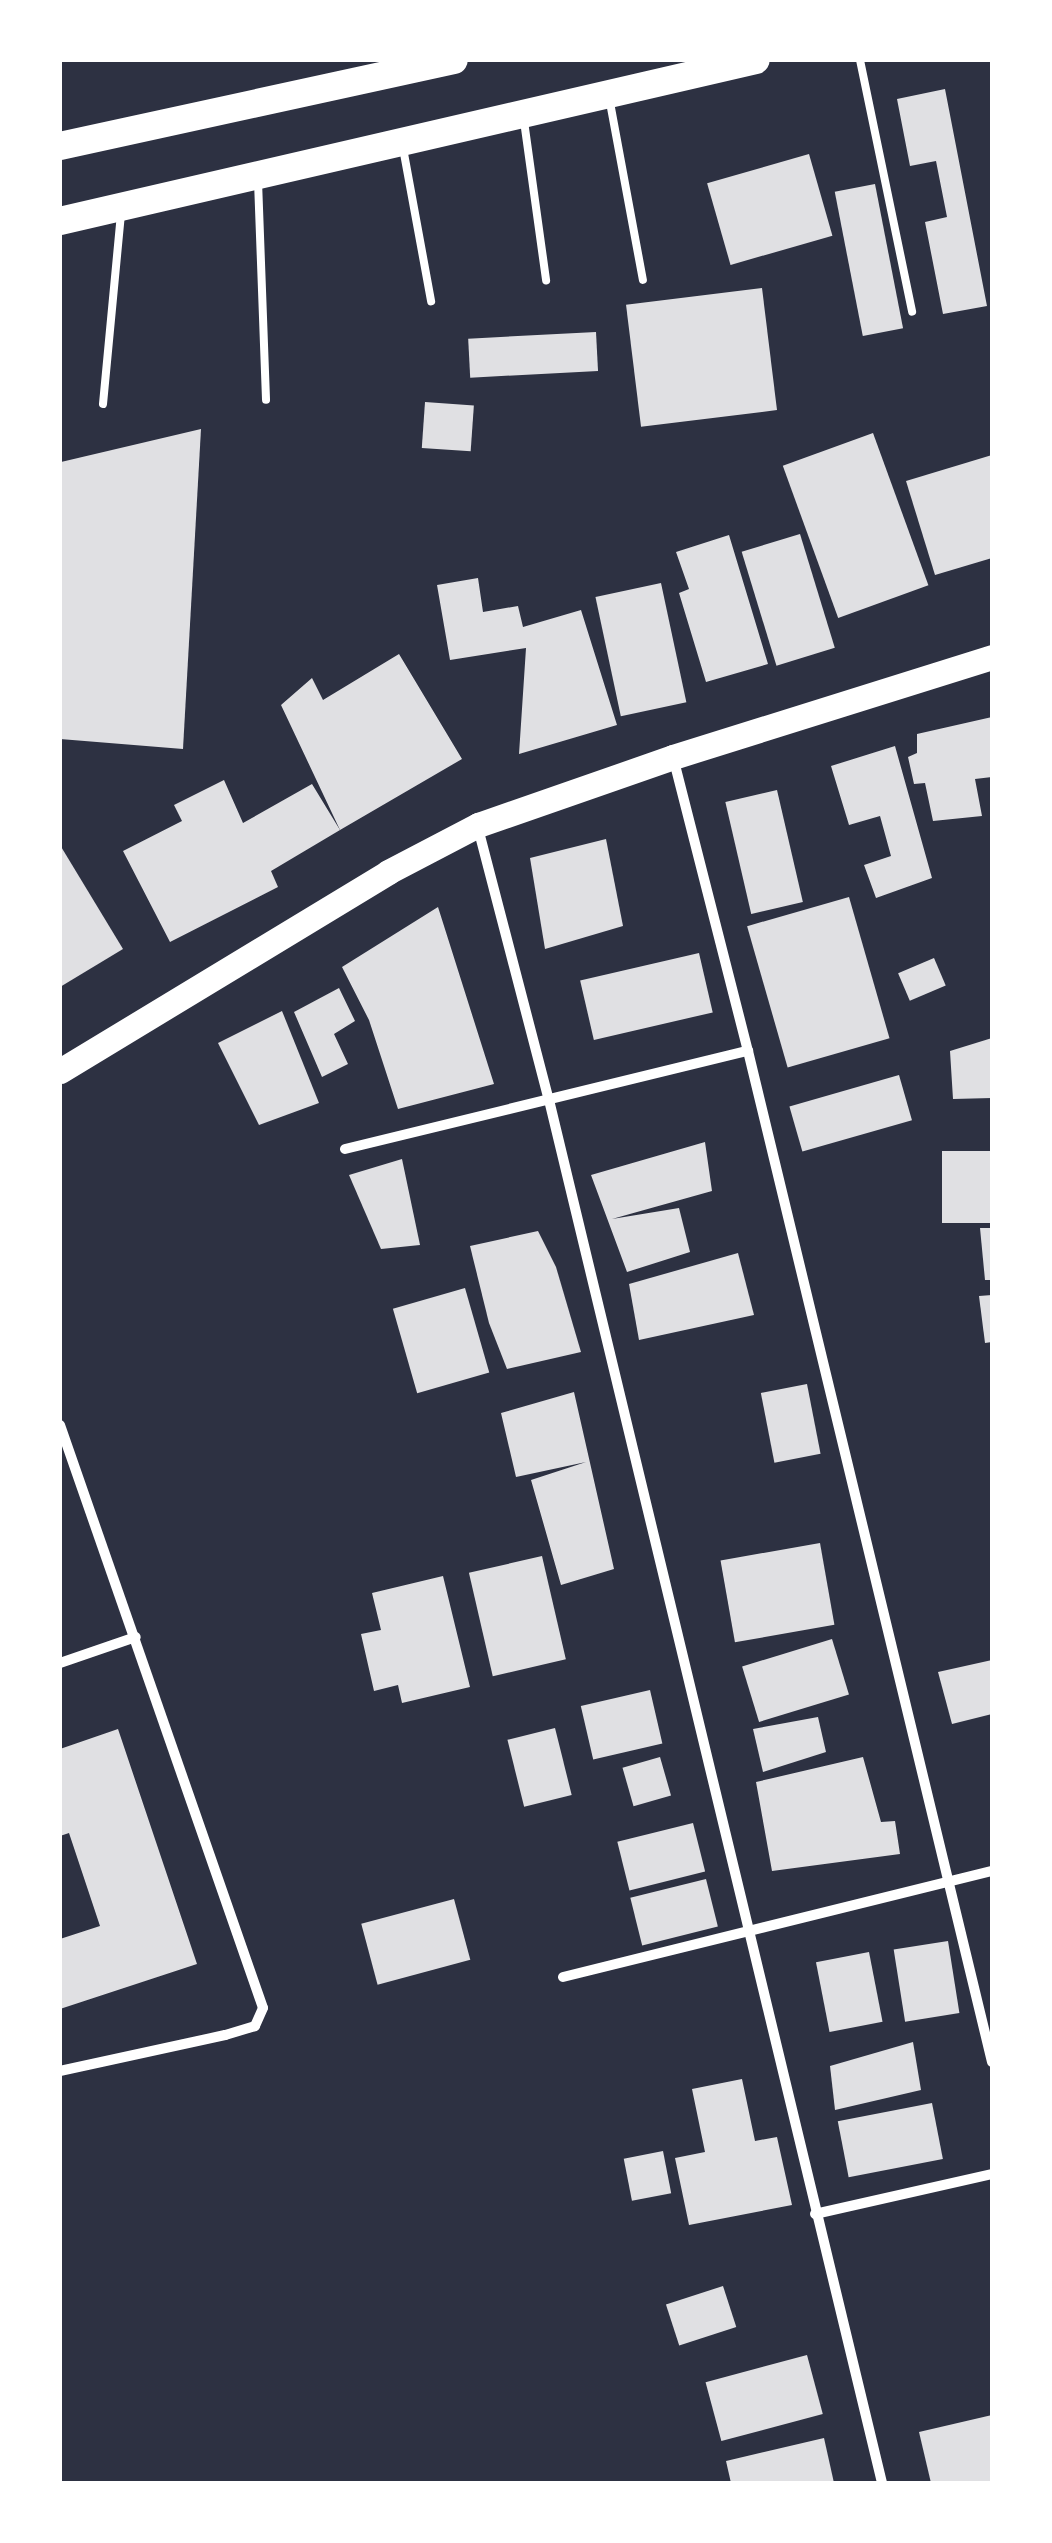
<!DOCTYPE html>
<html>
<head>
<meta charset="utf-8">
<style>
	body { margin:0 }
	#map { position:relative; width:1052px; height:2543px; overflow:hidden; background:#2d3142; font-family:"Sofia Sans Condensed",sans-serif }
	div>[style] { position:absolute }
	.building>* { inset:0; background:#e0e0e3; transform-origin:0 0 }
	.service>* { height:8px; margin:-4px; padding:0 4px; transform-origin:4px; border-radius:4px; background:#fff }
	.minor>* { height:10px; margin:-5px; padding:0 5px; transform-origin:5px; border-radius:5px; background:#fff }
	.primary>* { height:25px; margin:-12.5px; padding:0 12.5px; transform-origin:12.5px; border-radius:12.5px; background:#fff }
	.trunk>* { height:28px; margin:-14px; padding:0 14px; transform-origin:14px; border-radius:14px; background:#fff }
	span { translate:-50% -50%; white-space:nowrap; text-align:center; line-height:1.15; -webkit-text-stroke:8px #fff; paint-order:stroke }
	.frame { position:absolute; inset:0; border:62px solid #fff; pointer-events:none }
</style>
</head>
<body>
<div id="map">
	<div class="building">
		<div style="clip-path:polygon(945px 89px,987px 306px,943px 314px,925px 222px,947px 217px,936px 161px,910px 166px,897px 99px)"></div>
		<div style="left:809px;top:154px;width:85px;height:106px;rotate:74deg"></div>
		<div style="left:875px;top:184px;width:147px;height:41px;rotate:79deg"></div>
		<div style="left:762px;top:288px;width:123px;height:137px;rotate:83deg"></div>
		<div style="left:596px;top:332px;width:39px;height:128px;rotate:87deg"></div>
		<div style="left:425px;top:402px;width:49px;height:46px;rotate:4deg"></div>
		<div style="clip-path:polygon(201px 429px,183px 749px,60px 739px,61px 462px)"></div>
		<div style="left:873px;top:433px;width:162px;height:96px;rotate:70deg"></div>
		<div style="clip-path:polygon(992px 455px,992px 558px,935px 575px,906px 481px)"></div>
		<div style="left:800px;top:534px;width:119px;height:61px;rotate:73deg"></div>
		<div style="clip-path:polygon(729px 535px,768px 664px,706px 682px,679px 593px,689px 589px,676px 552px)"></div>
		<div style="clip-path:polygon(478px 578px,483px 612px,518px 606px,523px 627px,581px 610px,617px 725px,519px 754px,526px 648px,450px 660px,437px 585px)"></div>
		<div style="left:661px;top:583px;width:122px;height:67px;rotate:78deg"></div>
		<div style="clip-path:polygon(399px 654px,462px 759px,340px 830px,281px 705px,312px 678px,323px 700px)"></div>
		<div style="clip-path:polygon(992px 717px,992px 777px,975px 779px,982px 816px,933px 821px,925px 783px,914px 784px,908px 757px,917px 753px,917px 734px)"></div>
		<div style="clip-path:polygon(895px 746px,932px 878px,876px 898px,864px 865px,891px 856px,880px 816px,849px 825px,831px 766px)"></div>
		<div style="clip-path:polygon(224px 780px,243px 823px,312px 784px,340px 830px,271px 871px,278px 887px,170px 942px,123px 851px,182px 821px,174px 805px)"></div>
		<div style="left:777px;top:790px;width:115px;height:53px;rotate:77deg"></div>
		<div style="clip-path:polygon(606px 839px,623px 926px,545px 949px,530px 858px)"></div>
		<div style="clip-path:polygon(60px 845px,123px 949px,60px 987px)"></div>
		<div style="left:849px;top:897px;width:147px;height:106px;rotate:74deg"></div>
		<div style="clip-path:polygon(438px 907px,494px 1084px,398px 1109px,369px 1020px,342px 967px)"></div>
		<div style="left:699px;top:953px;width:61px;height:122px;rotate:77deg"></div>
		<div style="left:934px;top:958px;width:30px;height:39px;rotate:67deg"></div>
		<div style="clip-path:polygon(339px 988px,355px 1021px,334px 1034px,348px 1064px,322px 1077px,294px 1012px)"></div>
		<div style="clip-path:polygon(282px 1011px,319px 1103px,259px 1125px,218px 1043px)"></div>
		<div style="clip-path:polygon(992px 1038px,992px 1098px,953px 1099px,950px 1051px)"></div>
		<div style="left:899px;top:1075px;width:47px;height:114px;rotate:74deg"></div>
		<div style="clip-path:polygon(705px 1142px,712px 1191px,612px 1219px,679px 1208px,690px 1252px,627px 1272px,591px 1175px)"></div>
		<div style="left:942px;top:1151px;width:50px;height:72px"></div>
		<div style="clip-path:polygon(402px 1159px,420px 1245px,381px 1249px,349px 1175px)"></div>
		<div style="clip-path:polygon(980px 1228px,992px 1228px,992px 1280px,985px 1280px)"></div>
		<div style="clip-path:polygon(538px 1231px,556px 1267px,581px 1352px,507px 1369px,489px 1323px,470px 1246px)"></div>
		<div style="clip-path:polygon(738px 1253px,754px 1315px,639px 1340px,629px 1284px)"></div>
		<div style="left:465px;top:1288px;width:88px;height:75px;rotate:74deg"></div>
		<div style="clip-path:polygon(992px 1295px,992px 1342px,985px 1343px,979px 1296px)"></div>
		<div style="left:807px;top:1384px;width:71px;height:47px;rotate:79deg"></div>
		<div style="clip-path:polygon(574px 1392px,614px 1569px,561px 1585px,531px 1480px,586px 1462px,516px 1477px,501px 1413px)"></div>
		<div style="left:820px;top:1543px;width:83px;height:101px;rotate:80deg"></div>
		<div style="left:542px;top:1556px;width:106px;height:75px;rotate:77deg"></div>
		<div style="clip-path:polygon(443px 1576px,470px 1687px,402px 1703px,398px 1685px,374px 1691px,361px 1634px,381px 1630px,372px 1593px)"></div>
		<div style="left:832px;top:1639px;width:58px;height:94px;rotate:73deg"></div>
		<div style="clip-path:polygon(992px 1660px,992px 1714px,952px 1724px,938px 1672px)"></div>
		<div style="left:650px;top:1690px;width:55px;height:71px;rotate:77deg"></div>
		<div style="clip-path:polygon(818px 1717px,826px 1752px,763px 1772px,753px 1729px)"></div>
		<div style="left:555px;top:1728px;width:69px;height:49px;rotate:76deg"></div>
		<div style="clip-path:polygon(118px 1729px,197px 1964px,60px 2009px,60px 1939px,100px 1926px,69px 1833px,60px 1836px,60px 1749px)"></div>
		<div style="left:660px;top:1757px;width:40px;height:39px;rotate:74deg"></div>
		<div style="clip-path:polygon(863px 1757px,881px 1822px,895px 1821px,900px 1854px,772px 1871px,756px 1782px)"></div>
		<div style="left:693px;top:1823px;width:50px;height:78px;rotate:76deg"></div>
		<div style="left:706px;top:1879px;width:49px;height:78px;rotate:76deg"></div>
		<div style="left:454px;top:1899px;width:63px;height:96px;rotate:75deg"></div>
		<div style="left:948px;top:1941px;width:73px;height:55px;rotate:81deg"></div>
		<div style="left:869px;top:1952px;width:71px;height:54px;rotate:79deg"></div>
		<div style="clip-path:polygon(913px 2042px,921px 2090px,835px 2110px,830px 2066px)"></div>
		<div style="clip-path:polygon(742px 2079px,755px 2141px,777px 2137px,792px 2205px,689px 2225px,675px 2158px,705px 2152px,692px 2089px)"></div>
		<div style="left:932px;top:2103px;width:57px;height:96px;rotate:79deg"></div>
		<div style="left:663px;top:2151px;width:43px;height:40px;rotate:79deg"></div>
		<div style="left:723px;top:2286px;width:43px;height:60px;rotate:72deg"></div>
		<div style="left:807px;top:2355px;width:61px;height:105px;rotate:75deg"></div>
		<div style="clip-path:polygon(992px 2415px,992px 2483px,931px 2483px,919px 2432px)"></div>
		<div style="clip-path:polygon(824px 2438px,834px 2483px,731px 2483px,726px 2461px)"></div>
	</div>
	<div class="service">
		<div style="left:860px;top:60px;width:257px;rotate:78.3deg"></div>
		<div style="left:609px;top:97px;width:186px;rotate:79.5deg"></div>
		<div style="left:524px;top:121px;width:161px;rotate:82.1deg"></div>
		<div style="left:403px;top:148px;width:156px;rotate:79.6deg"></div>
		<div style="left:258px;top:181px;width:219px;rotate:87.9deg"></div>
		<div style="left:103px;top:404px;width:191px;rotate:-84.6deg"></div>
	</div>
	<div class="minor">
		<div style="left:673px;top:757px;width:303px;rotate:75.7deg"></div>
		<div style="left:748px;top:1051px;width:1040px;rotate:76.43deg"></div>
		<div style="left:478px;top:828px;width:281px;rotate:75.4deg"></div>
		<div style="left:549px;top:1100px;width:1423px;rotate:76.46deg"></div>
		<div style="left:345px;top:1149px;width:415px;rotate:-13.7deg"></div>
		<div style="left:60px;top:1425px;width:617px;rotate:70.8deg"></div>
		<div style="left:263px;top:2008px;width:20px;rotate:114deg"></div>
		<div style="left:255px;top:2026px;width:31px;rotate:163deg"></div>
		<div style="left:225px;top:2035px;width:169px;rotate:167.7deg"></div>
		<div style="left:60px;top:1663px;width:80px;rotate:-18.9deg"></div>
		<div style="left:563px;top:1977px;width:442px;rotate:-13.9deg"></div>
		<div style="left:815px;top:2214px;width:181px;rotate:-12.7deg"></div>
	</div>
	<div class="primary">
		<div style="left:60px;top:1071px;width:384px;rotate:-31.2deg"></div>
		<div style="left:388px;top:872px;width:102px;rotate:-27.6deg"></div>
		<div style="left:478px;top:825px;width:207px;rotate:-19.2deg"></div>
		<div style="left:673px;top:757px;width:334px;rotate:-17.4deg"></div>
	</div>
	<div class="trunk">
		<div style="left:60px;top:146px;width:403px;rotate:-12.3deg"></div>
		<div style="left:60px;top:221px;width:714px;rotate:-13.02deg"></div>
	</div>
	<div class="frame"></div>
</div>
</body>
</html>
